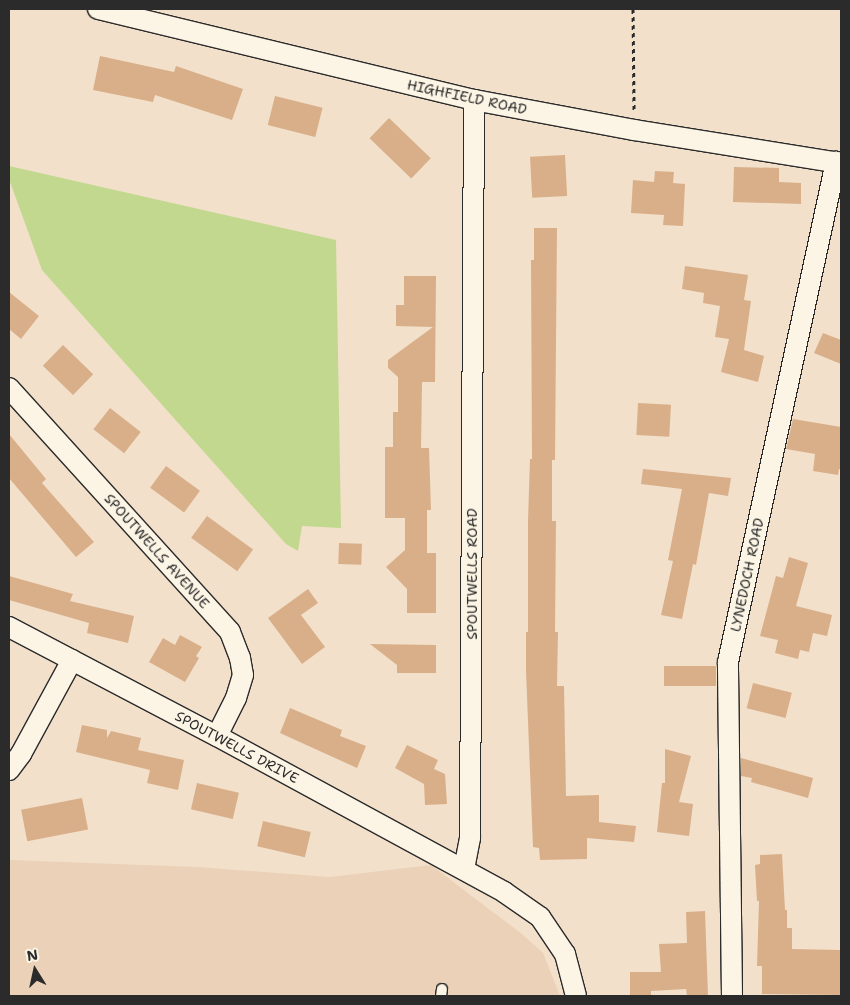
<!DOCTYPE html>
<html>
<head>
<meta charset="utf-8">
<style>
	body { margin:0 }
	#map { position:relative; width:850px; height:1005px; overflow:hidden; background:#f2e0ca; font-family:"Shantell Sans",sans-serif }
	div>[style] { position:absolute }
	.built>* { inset:0; background:#ead1b7 }
	.green>* { inset:0; background:#c1d88e }
	.building>* { inset:0; background:#d9af8a; transform-origin:0 0 }
	.path>* { height:3px; margin-top:-1.5px; transform-origin:0; background:repeating-linear-gradient(90deg,#2b2b2b 0 4px,transparent 0 8px) }
	.roads { filter:drop-shadow(1px 0 #2b2b2b) drop-shadow(-1px 0 #2b2b2b) drop-shadow(0 1px #2b2b2b) drop-shadow(0 -1px #2b2b2b) }
	.lane>* { height:10px; margin:-5px; padding:0 5px; transform-origin:5px; border-radius:5px; background:#fcf5e5 }
	.street>* { height:20px; margin:-10px; padding:0 10px; transform-origin:10px; border-radius:10px; background:#fcf5e5 }
	span { translate:-50% -50%; white-space:nowrap; text-align:center; line-height:1.15; -webkit-text-stroke:4.5px #fcf5e5; paint-order:stroke }
	.street-label { font-size:14px; color:#2b2b2b }
	.frame { position:absolute; inset:0; border:10px solid #2b2b2b; pointer-events:none }
	.north { position:absolute; left:10px; top:945px; width:50px; height:50px; -webkit-text-stroke:4px #fcf5e5; paint-order:stroke; rotate:350deg; font-size:14px; font-weight:700; line-height:20px; text-align:center; color:#2b2b2b }
	.north::after { content:''; display:block; margin:auto; width:18px; height:22px; background:#2b2b2b; clip-path:polygon(50% 0,100% 100%,50% 72%,0 100%) }
</style>
</head>
<body>
<div id="map">
	<div class="built">
		<div style="clip-path:polygon(9px 860px,197px 867px,330px 877px,431px 865px,522px 934px,543px 953px,560px 996px,9px 996px)"></div>
	</div>
	<div class="green">
		<div style="clip-path:polygon(9px 166px,336px 240px,341px 528px,302px 526px,298px 551px,286px 544px,42px 270px,9px 179px)"></div>
	</div>
	<div class="building">
		<div style="clip-path:polygon(100px 56px,174px 72px,176px 66px,243px 89px,232px 120px,155px 95px,153px 102px,93px 90px)"></div>
		<div style="left:275px;top:96px;width:49px;height:30px;rotate:14deg"></div>
		<div style="left:389px;top:118px;width:58px;height:28px;rotate:44deg"></div>
		<div style="left:565px;top:155px;width:41px;height:35px;rotate:87deg"></div>
		<div style="clip-path:polygon(734px 167px,779px 168px,779px 182px,801px 183px,801px 204px,733px 202px)"></div>
		<div style="clip-path:polygon(655px 171px,674px 172px,673px 183px,685px 184px,683px 226px,663px 225px,664px 215px,631px 213px,633px 180px,654px 182px)"></div>
		<div style="clip-path:polygon(534px 228px,557px 228px,555px 460px,552px 460px,552px 521px,556px 521px,555px 632px,558px 632px,557px 686px,564px 686px,566px 796px,599px 795px,599px 822px,636px 826px,634px 842px,587px 838px,587px 859px,540px 860px,539px 848px,533px 847px,526px 671px,526px 632px,528px 632px,528px 521px,530px 459px,532px 459px,531px 260px,534px 260px)"></div>
		<div style="clip-path:polygon(685px 266px,748px 275px,744px 300px,751px 301px,744px 350px,764px 356px,758px 382px,721px 372px,729px 339px,715px 337px,720px 306px,703px 303px,704px 293px,682px 289px)"></div>
		<div style="clip-path:polygon(404px 276px,436px 276px,435px 382px,422px 382px,421px 448px,429px 448px,431px 510px,427px 510px,427px 553px,436px 553px,436px 613px,407px 613px,407px 589px,386px 567px,405px 550px,405px 518px,385px 518px,385px 447px,393px 447px,393px 412px,398px 412px,398px 377px,388px 368px,388px 360px,433px 327px,396px 326px,396px 305px,404px 305px)"></div>
		<div style="clip-path:polygon(9px 292px,39px 316px,21px 339px,9px 329px)"></div>
		<div style="clip-path:polygon(823px 333px,841px 340px,841px 364px,814px 353px)"></div>
		<div style="left:63px;top:345px;width:42px;height:29px;rotate:44deg"></div>
		<div style="left:638px;top:403px;width:33px;height:32px;rotate:3deg"></div>
		<div style="left:110px;top:408px;width:39px;height:27px;rotate:38deg"></div>
		<div style="clip-path:polygon(793px 419px,841px 427px,841px 469px,839px 469px,838px 475px,813px 471px,815px 454px,786px 449px)"></div>
		<div style="clip-path:polygon(9px 434px,46px 479px,42px 483px,94px 542px,76px 557px,9px 478px)"></div>
		<div style="left:166px;top:466px;width:42px;height:27px;rotate:36deg"></div>
		<div style="clip-path:polygon(643px 469px,731px 478px,728px 496px,709px 493px,696px 565px,693px 564px,682px 619px,661px 615px,673px 561px,668px 560px,682px 489px,641px 484px)"></div>
		<div style="left:207px;top:516px;width:57px;height:27px;rotate:36deg"></div>
		<div style="left:339px;top:543px;width:23px;height:21px;rotate:2deg"></div>
		<div style="clip-path:polygon(789px 557px,808px 563px,796px 606px,832px 615px,827px 636px,813px 633px,809px 652px,800px 650px,798px 659px,775px 653px,778px 640px,760px 636px,776px 576px,783px 578px)"></div>
		<div style="clip-path:polygon(9px 576px,73px 594px,70px 601px,134px 616px,128px 643px,87px 633px,89px 623px,9px 600px)"></div>
		<div style="clip-path:polygon(308px 589px,318px 603px,301px 615px,325px 647px,302px 664px,268px 618px)"></div>
		<div style="clip-path:polygon(180px 635px,202px 647px,196px 656px,199px 658px,185px 682px,149px 662px,163px 638px,175px 645px)"></div>
		<div style="clip-path:polygon(370px 644px,436px 645px,436px 673px,397px 673px,397px 665px)"></div>
		<div style="left:716px;top:666px;width:20px;height:52px;rotate:90deg"></div>
		<div style="left:753px;top:683px;width:40px;height:26px;rotate:14deg"></div>
		<div style="clip-path:polygon(290px 708px,342px 730px,340px 736px,366px 746px,357px 768px,280px 733px)"></div>
		<div style="clip-path:polygon(82px 725px,107px 730px,107px 738px,111px 731px,141px 738px,138px 750px,184px 760px,178px 790px,147px 783px,150px 770px,76px 752px)"></div>
		<div style="clip-path:polygon(407px 745px,438px 760px,434px 769px,445px 774px,447px 804px,425px 805px,424px 784px,395px 768px)"></div>
		<div style="clip-path:polygon(665px 749px,691px 756px,679px 802px,693px 804px,689px 836px,657px 832px,662px 783px,665px 783px)"></div>
		<div style="clip-path:polygon(741px 758px,813px 778px,808px 798px,751px 782px,752px 778px,741px 776px)"></div>
		<div style="left:197px;top:783px;width:43px;height:27px;rotate:13deg"></div>
		<div style="left:82px;top:798px;width:32px;height:62px;rotate:79deg"></div>
		<div style="left:263px;top:821px;width:49px;height:26px;rotate:13deg"></div>
		<div style="clip-path:polygon(782px 854px,785px 910px,787px 910px,787px 928px,792px 928px,792px 949px,841px 950px,841px 995px,762px 994px,762px 966px,757px 966px,759px 901px,757px 901px,755px 865px,760px 864px,760px 855px)"></div>
		<div style="clip-path:polygon(705px 911px,708px 996px,687px 996px,686px 989px,651px 991px,651px 996px,630px 996px,630px 972px,661px 972px,659px 944px,687px 943px,686px 912px)"></div>
	</div>
	<div class="path">
		<div style="left:633px;top:9px;width:101px;rotate:89.4deg"></div>
	</div>
	<div class="roads">
		<div class="lane">
			<div style="left:441px;top:996px;width:7px;rotate:-82deg"></div>
		</div>
		<div class="street">
			<div style="left:98px;top:9px;width:387px;rotate:13.6deg"></div>
			<div style="left:474px;top:100px;width:163px;rotate:10.6deg"></div>
			<div style="left:634px;top:130px;width:210px;rotate:9.1deg"></div>
			<div style="left:9px;top:388px;width:329px;rotate:47.8deg"></div>
			<div style="left:230px;top:632px;width:28px;rotate:69deg"></div>
			<div style="left:240px;top:658px;width:17px;rotate:80deg"></div>
			<div style="left:243px;top:675px;width:24px;rotate:107deg"></div>
			<div style="left:236px;top:698px;width:42px;rotate:116.6deg"></div>
			<div style="left:9px;top:627px;width:235px;rotate:27.7deg"></div>
			<div style="left:217px;top:736px;width:327px;rotate:28.5deg"></div>
			<div style="left:504px;top:892px;width:44px;rotate:34.8deg"></div>
			<div style="left:540px;top:917px;width:45px;rotate:56deg"></div>
			<div style="left:565px;top:954px;width:43px;rotate:75.3deg"></div>
			<div style="left:9px;top:770px;width:20px;rotate:-53deg"></div>
			<div style="left:21px;top:754px;width:107px;rotate:-61.5deg"></div>
			<div style="left:464px;top:869px;width:32px;rotate:-79deg"></div>
			<div style="left:470px;top:838px;width:738px;rotate:-89.69deg"></div>
			<div style="left:732px;top:996px;width:334px;rotate:-90.7deg"></div>
			<div style="left:728px;top:662px;width:512px;rotate:-77.81deg"></div>
		</div>
	</div>
	<div class="street-label">
		<span style="left:467px;top:97px;rotate:12deg">HIGHFIELD ROAD</span>
		<span style="left:157px;top:551px;rotate:48deg">SPOUTWELLS AVENUE</span>
		<span style="left:472px;top:574px;rotate:-90deg">SPOUTWELLS ROAD</span>
		<span style="left:747px;top:575px;rotate:-78deg">LYNEDOCH ROAD</span>
		<span style="left:237px;top:747px;rotate:28deg">SPOUTWELLS DRIVE</span>
	</div>
	<div class="frame"></div>
	<div class="north">N</div>
</div>
</body>
</html>
